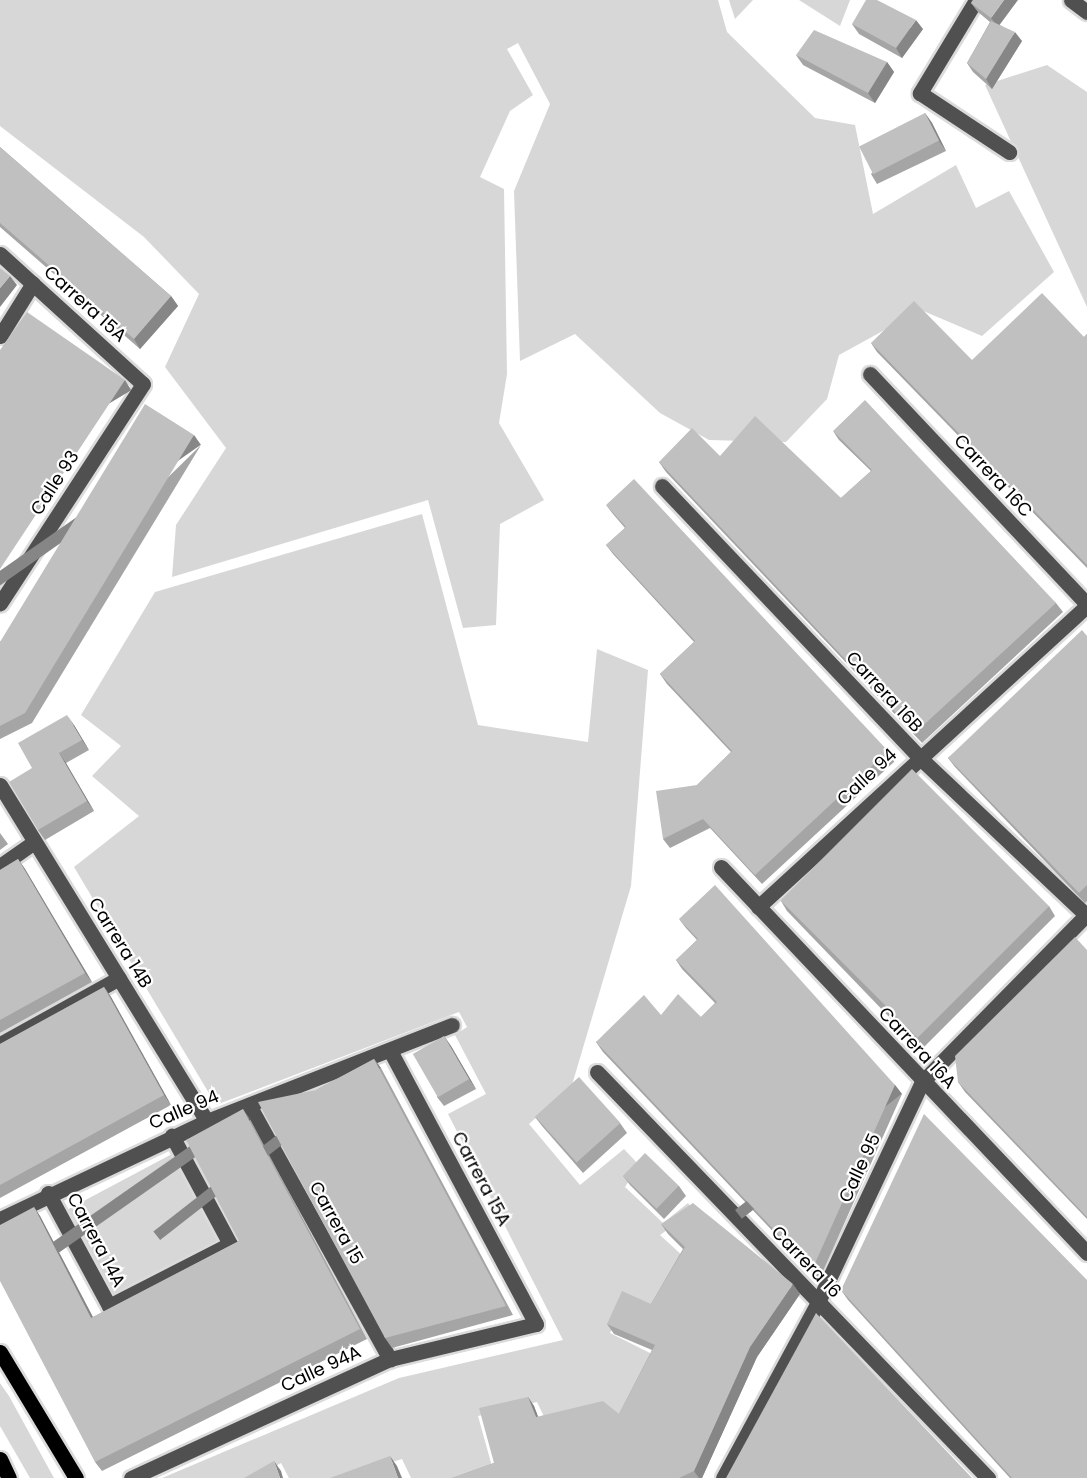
<!DOCTYPE html>
<html>
<head>
<meta charset="utf-8">
<style>
	body { margin:0 }
	#map { position:relative; width:1087px; height:1478px; overflow:hidden; background:#fff; font-family:Poppins,sans-serif }
	div>[style] { position:absolute }
	.green>* { inset:0; background:#d7d7d7; transform-origin:0 0 }
	.roads { filter:drop-shadow(2px 0 #dbdbdb) drop-shadow(-2px 0 #dbdbdb) drop-shadow(0 2px #dbdbdb) drop-shadow(0 -2px #dbdbdb) }
	.minor>* { height:15px; margin:-7.5px; padding:0 7.5px; transform-origin:7.5px; border-radius:7.5px; background:#505050 }
	.major>* { height:15px; margin:-7.5px; padding:0 7.5px; transform-origin:7.5px; border-radius:7.5px; background:#000 }
	.wall>* { inset:0; background:#a5a5a5 }
	.shaded-wall>* { inset:0; background:#868686; transform-origin:0 0 }
	.building>* { inset:0; background:#c0c0c0; transform-origin:0 0 }
	span { translate:-50% -50%; white-space:nowrap; text-align:center; line-height:1.15; -webkit-text-stroke:4.5px #fff; paint-order:stroke }
	.street-label { font-size:18px; color:#000 }
</style>
</head>
<body>
<div id="map">
	<div class="green">
		<div style="clip-path:polygon(0 0,718px 0,727px 32px,815px 118px,855px 125px,873px 214px,956px 165px,976px 208px,1009px 191px,1054px 272px,982px 336px,921px 310px,839px 355px,827px 399px,786px 442px,709px 440px,660px 413px,575px 334px,520px 361px,514px 191px,550px 104px,518px 43px,507px 49px,533px 95px,510px 111px,480px 177px,504px 189px,507px 374px,499px 423px,544px 500px,500px 524px,496px 625px,463px 628px,428px 500px,172px 577px,176px 525px,226px 448px,165px 367px,199px 294px,144px 237px,0 126px)"></div>
		<div style="clip-path:polygon(729px 0,753px 0,735px 19px)"></div>
		<div style="clip-path:polygon(799px 0,850px 0,840px 26px)"></div>
		<div style="clip-path:polygon(1047px 65px,1087px 92px,1087px 307px,985px 85px)"></div>
		<div style="clip-path:polygon(422px 514px,478px 725px,588px 742px,597px 649px,648px 670px,631px 886px,572px 1085px,529px 1124px,580px 1185px,624px 1149px,639px 1165px,625px 1187px,663px 1223px,688px 1203px,694px 1211px,660px 1235px,685px 1258px,657px 1309px,629px 1296px,610px 1333px,658px 1357px,624px 1418px,547px 1423px,537px 1402px,478px 1416px,493px 1470px,468px 1478px,411px 1478px,402px 1459px,340px 1478px,289px 1478px,281px 1463px,256px 1478px,162px 1478px,399px 1378px,563px 1340px,448px 1114px,486px 1094px,455px 1035px,467px 1027px,459px 1012px,216px 1105px,74px 867px,139px 816px,92px 776px,121px 746px,81px 715px,155px 592px)"></div>
		<div style="left:172px;top:1154px;width:101px;height:122px;rotate:62deg"></div>
		<div style="clip-path:polygon(0 1383px,9px 1396px,54px 1478px,30px 1478px,0 1426px)"></div>
	</div>
	<div class="roads">
		<div class="minor">
			<div style="left:976px;top:0;width:109px;rotate:121.1deg"></div>
			<div style="left:920px;top:93px;width:107px;rotate:33.5deg"></div>
			<div style="left:1071px;top:0;width:20px;rotate:37deg"></div>
			<div style="left:0;top:254px;width:193px;rotate:42.3deg"></div>
			<div style="left:143px;top:384px;width:262px;rotate:123.1deg"></div>
			<div style="left:0;top:336px;width:62px;rotate:-58.1deg"></div>
			<div style="left:870px;top:374px;width:316px;rotate:46.7deg"></div>
			<div style="left:662px;top:486px;width:372px;rotate:46.5deg"></div>
			<div style="left:918px;top:756px;width:233px;rotate:43.4deg"></div>
			<div style="left:0;top:785px;width:395px;rotate:58.4deg"></div>
			<div style="left:0;top:866px;width:42px;rotate:-35.2deg"></div>
			<div style="left:721px;top:867px;width:532px;rotate:46.52deg"></div>
			<div style="left:758px;top:907px;width:446px;rotate:-42.5deg"></div>
			<div style="left:0;top:1044px;width:136px;rotate:-29deg"></div>
			<div style="left:597px;top:1072px;width:564px;rotate:46.08deg"></div>
			<div style="left:249px;top:1105px;width:291px;rotate:61deg"></div>
			<div style="left:48px;top:1193px;width:128px;rotate:61.6deg"></div>
			<div style="left:109px;top:1306px;width:136px;rotate:-27.1deg"></div>
			<div style="left:230px;top:1244px;width:123px;rotate:-118.2deg"></div>
			<div style="left:0;top:1219px;width:229px;rotate:-25.3deg"></div>
			<div style="left:207px;top:1121px;width:263px;rotate:-21.4deg"></div>
			<div style="left:131px;top:1478px;width:285px;rotate:-24.7deg"></div>
			<div style="left:390px;top:1359px;width:150px;rotate:-13.5deg"></div>
			<div style="left:536px;top:1324px;width:308px;rotate:-118.1deg"></div>
			<div style="left:723px;top:1478px;width:200px;rotate:-61.6deg"></div>
			<div style="left:818px;top:1302px;width:243px;rotate:-64.7deg"></div>
			<div style="left:922px;top:1082px;width:235px;rotate:-45.5deg"></div>
		</div>
		<div class="major">
			<div style="left:0;top:1352px;width:147px;rotate:58.9deg"></div>
			<div style="left:0;top:1459px;width:21px;rotate:65deg"></div>
		</div>
	</div>
	<div class="wall">
		<div style="clip-path:polygon(973px 0,1000px 25px,1022px 41px,992px 89px,973px 72px,967px 63px,990px 22px,978px 12px,971px 3px)"></div>
		<div style="clip-path:polygon(852px 24px,923px 29px,902px 58px,859px 34px)"></div>
		<div style="clip-path:polygon(796px 55px,887px 62px,894px 72px,875px 103px,803px 65px)"></div>
		<div style="clip-path:polygon(925px 113px,932px 123px,946px 151px,877px 184px,871px 174px)"></div>
		<div style="clip-path:polygon(0 147px,171px 296px,178px 306px,140px 349px,0 227px)"></div>
		<div style="clip-path:polygon(1087px 334px,1087px 568px,877px 352px,871px 343px,972px 360px,1084px 337px)"></div>
		<div style="clip-path:polygon(833px 431px,1056px 603px,1063px 612px,922px 743px,666px 472px,659px 462px,720px 456px,841px 498px,871px 471px,839px 440px)"></div>
		<div style="clip-path:polygon(201px 445px,32px 723px,0 739px,0 642px)"></div>
		<div style="clip-path:polygon(606px 505px,888px 751px,895px 761px,762px 884px,710px 828px,670px 848px,663px 839px,697px 785px,731px 752px,667px 684px,660px 674px,694px 642px,613px 554px,606px 545px,625px 528px,613px 514px)"></div>
		<div style="clip-path:polygon(1087px 636px,1087px 901px,1085px 903px,955px 767px,948px 758px)"></div>
		<div style="clip-path:polygon(74px 725px,89px 750px,66px 763px,94px 811px,45px 840px,38px 830px,32px 768px)"></div>
		<div style="clip-path:polygon(0 833px,8px 844px,0 850px)"></div>
		<div style="clip-path:polygon(18px 859px,25px 869px,92px 982px,0 1033px,0 870px)"></div>
		<div style="clip-path:polygon(781px 901px,1049px 906px,1055px 916px,921px 1050px,787px 911px)"></div>
		<div style="clip-path:polygon(679px 919px,895px 1085px,902px 1094px,819px 1280px,603px 1052px,596px 1042px,661px 1015px,701px 1017px,715px 1003px,682px 969px,676px 960px,697px 940px,686px 928px)"></div>
		<div style="clip-path:polygon(1087px 950px,1087px 1219px,965px 1092px,958px 1082px)"></div>
		<div style="clip-path:polygon(104px 987px,111px 997px,171px 1105px,0 1198px,0 1044px)"></div>
		<div style="clip-path:polygon(444px 1036px,451px 1046px,476px 1089px,444px 1106px,437px 1097px)"></div>
		<div style="clip-path:polygon(374px 1059px,381px 1068px,513px 1315px,392px 1348px,385px 1338px,316px 1090px)"></div>
		<div style="clip-path:polygon(535px 1117px,620px 1123px,627px 1133px,583px 1173px,542px 1126px)"></div>
		<div style="clip-path:polygon(250px 1119px,367px 1339px,102px 1471px,95px 1462px,34px 1207px,40px 1216px,93px 1317px,239px 1241px)"></div>
		<div style="clip-path:polygon(623px 1176px,679px 1186px,686px 1196px,664px 1219px,630px 1185px)"></div>
		<div style="clip-path:polygon(661px 1224px,800px 1294px,757px 1357px,702px 1478px,452px 1478px,494px 1463px,528px 1397px,534px 1406px,538px 1417px,619px 1414px,652px 1350px,614px 1334px,607px 1324px,651px 1304px,683px 1249px,668px 1234px)"></div>
		<div style="clip-path:polygon(841px 1290px,1087px 1478px,1010px 1478px,848px 1300px)"></div>
	</div>
	<div class="shaded-wall">
		<div style="clip-path:polygon(1004px 0,1018px 0,998px 27px,991px 18px)"></div>
		<div style="clip-path:polygon(916px 20px,923px 29px,902px 58px,896px 48px)"></div>
		<div style="clip-path:polygon(1015px 32px,1022px 41px,992px 89px,986px 79px)"></div>
		<div style="clip-path:polygon(887px 62px,894px 72px,875px 103px,868px 93px)"></div>
		<div style="clip-path:polygon(925px 113px,932px 123px,946px 151px,939px 141px)"></div>
		<div style="clip-path:polygon(10px 276px,17px 285px,0 307px,0 288px)"></div>
		<div style="clip-path:polygon(171px 296px,178px 306px,140px 349px,134px 339px)"></div>
		<div style="left:125px;top:380px;width:12px;height:227px;rotate:59deg"></div>
		<div style="left:194px;top:435px;width:12px;height:325px;rotate:55deg"></div>
		<div style="clip-path:polygon(67px 715px,74px 725px,89px 750px,82px 740px)"></div>
		<div style="clip-path:polygon(59px 753px,66px 763px,94px 811px,87px 801px)"></div>
		<div style="clip-path:polygon(18px 859px,25px 869px,92px 982px,85px 973px)"></div>
		<div style="clip-path:polygon(104px 987px,111px 997px,171px 1105px,164px 1095px)"></div>
		<div style="clip-path:polygon(444px 1036px,451px 1046px,476px 1089px,469px 1079px)"></div>
		<div style="left:374px;top:1059px;width:11px;height:280px;rotate:52deg"></div>
		<div style="left:895px;top:1085px;width:11px;height:203px;rotate:52deg"></div>
		<div style="left:243px;top:1109px;width:12px;height:249px;rotate:55deg"></div>
		<div style="clip-path:polygon(34px 1207px,40px 1216px,98px 1327px,91px 1318px)"></div>
		<div style="clip-path:polygon(793px 1284px,800px 1294px,757px 1357px,702px 1478px,699px 1478px,694px 1471px,750px 1347px)"></div>
		<div style="clip-path:polygon(528px 1397px,534px 1406px,542px 1427px,536px 1417px)"></div>
		<div style="clip-path:polygon(390px 1456px,397px 1466px,402px 1478px,398px 1478px)"></div>
		<div style="clip-path:polygon(274px 1461px,281px 1471px,283px 1478px,280px 1478px)"></div>
	</div>
	<div class="building">
		<div style="clip-path:polygon(866px 0,877px 0,916px 20px,896px 48px,852px 24px)"></div>
		<div style="clip-path:polygon(973px 0,1004px 0,991px 18px,971px 3px)"></div>
		<div style="clip-path:polygon(991px 21px,1015px 32px,986px 79px,967px 63px)"></div>
		<div style="clip-path:polygon(814px 30px,887px 62px,868px 93px,796px 55px)"></div>
		<div style="left:925px;top:113px;width:31px;height:74px;rotate:63deg"></div>
		<div style="clip-path:polygon(0 147px,171px 296px,134px 339px,0 223px)"></div>
		<div style="clip-path:polygon(0 268px,10px 276px,0 288px)"></div>
		<div style="clip-path:polygon(1042px 293px,1084px 337px,1087px 334px,1087px 565px,871px 343px,914px 301px,972px 360px)"></div>
		<div style="clip-path:polygon(27px 312px,125px 380px,0 569px,0 350px)"></div>
		<div style="clip-path:polygon(865px 400px,1056px 603px,915px 733px,659px 462px,692px 428px,720px 456px,755px 416px,841px 498px,872px 470px,833px 431px)"></div>
		<div style="clip-path:polygon(145px 404px,194px 435px,25px 713px,0 726px,0 642px)"></div>
		<div style="clip-path:polygon(634px 479px,888px 751px,755px 875px,703px 819px,663px 839px,656px 791px,697px 785px,732px 751px,660px 674px,695px 641px,606px 545px,626px 527px,606px 505px)"></div>
		<div style="clip-path:polygon(1082px 630px,1087px 636px,1087px 885px,1079px 893px,948px 758px)"></div>
		<div style="clip-path:polygon(67px 715px,82px 740px,59px 753px,87px 801px,38px 830px,9px 782px,32px 768px,18px 743px)"></div>
		<div style="left:912px;top:769px;width:194px;height:186px;rotate:45deg"></div>
		<div style="clip-path:polygon(18px 859px,85px 973px,0 1020px,0 870px)"></div>
		<div style="clip-path:polygon(715px 885px,895px 1085px,812px 1270px,596px 1042px,644px 995px,661px 1015px,678px 994px,701px 1017px,717px 1002px,676px 960px,698px 939px,679px 919px)"></div>
		<div style="clip-path:polygon(1075px 937px,1087px 950px,1087px 1217px,958px 1082px,955px 1056px)"></div>
		<div style="clip-path:polygon(104px 987px,164px 1095px,0 1185px,0 1044px)"></div>
		<div style="left:444px;top:1036px;width:50px;height:36px;rotate:60deg"></div>
		<div style="clip-path:polygon(374px 1059px,506px 1306px,385px 1338px,258px 1102px,316px 1090px)"></div>
		<div style="left:579px;top:1077px;width:62px;height:59px;rotate:48deg"></div>
		<div style="clip-path:polygon(243px 1109px,360px 1329px,95px 1462px,0 1281px,0 1225px,34px 1207px,91px 1318px,239px 1241px,186px 1140px)"></div>
		<div style="clip-path:polygon(924px 1114px,1087px 1280px,1087px 1478px,1012px 1478px,841px 1290px)"></div>
		<div style="left:645px;top:1153px;width:47px;height:32px;rotate:44deg"></div>
		<div style="clip-path:polygon(693px 1203px,793px 1284px,750px 1347px,694px 1471px,679px 1478px,452px 1478px,494px 1463px,479px 1408px,528px 1397px,536px 1417px,603px 1401px,619px 1414px,655px 1345px,607px 1324px,622px 1291px,651px 1304px,685px 1247px,661px 1224px)"></div>
		<div style="clip-path:polygon(816px 1313px,972px 1478px,726px 1478px)"></div>
		<div style="clip-path:polygon(390px 1456px,398px 1478px,330px 1478px)"></div>
		<div style="clip-path:polygon(274px 1461px,280px 1478px,244px 1478px)"></div>
	</div>
	<div class="street-label">
		<span style="left:85px;top:304px;rotate:42deg">Carrera 15A</span>
		<span style="left:993px;top:476px;rotate:47deg">Carrera 16C</span>
		<span style="left:55px;top:483px;rotate:-57deg">Calle 93</span>
		<span style="left:884px;top:692px;rotate:47deg">Carrera 16B</span>
		<span style="left:867px;top:777px;rotate:-43deg">Calle 94</span>
		<span style="left:120px;top:943px;rotate:58deg">Carrera 14B</span>
		<span style="left:917px;top:1048px;rotate:47deg">Carrera 16A</span>
		<span style="left:184px;top:1110px;rotate:-23deg">Calle 94</span>
		<span style="left:860px;top:1168px;rotate:-65deg">Calle 95</span>
		<span style="left:481px;top:1179px;rotate:62deg">Carrera 15A</span>
		<span style="left:336px;top:1223px;rotate:61deg">Carrera 15</span>
		<span style="left:96px;top:1240px;rotate:62deg">Carrera 14A</span>
		<span style="left:806px;top:1262px;rotate:46deg">Carrera 16</span>
		<span style="left:321px;top:1369px;rotate:-25deg">Calle 94A</span>
	</div>
</div>
</body>
</html>
